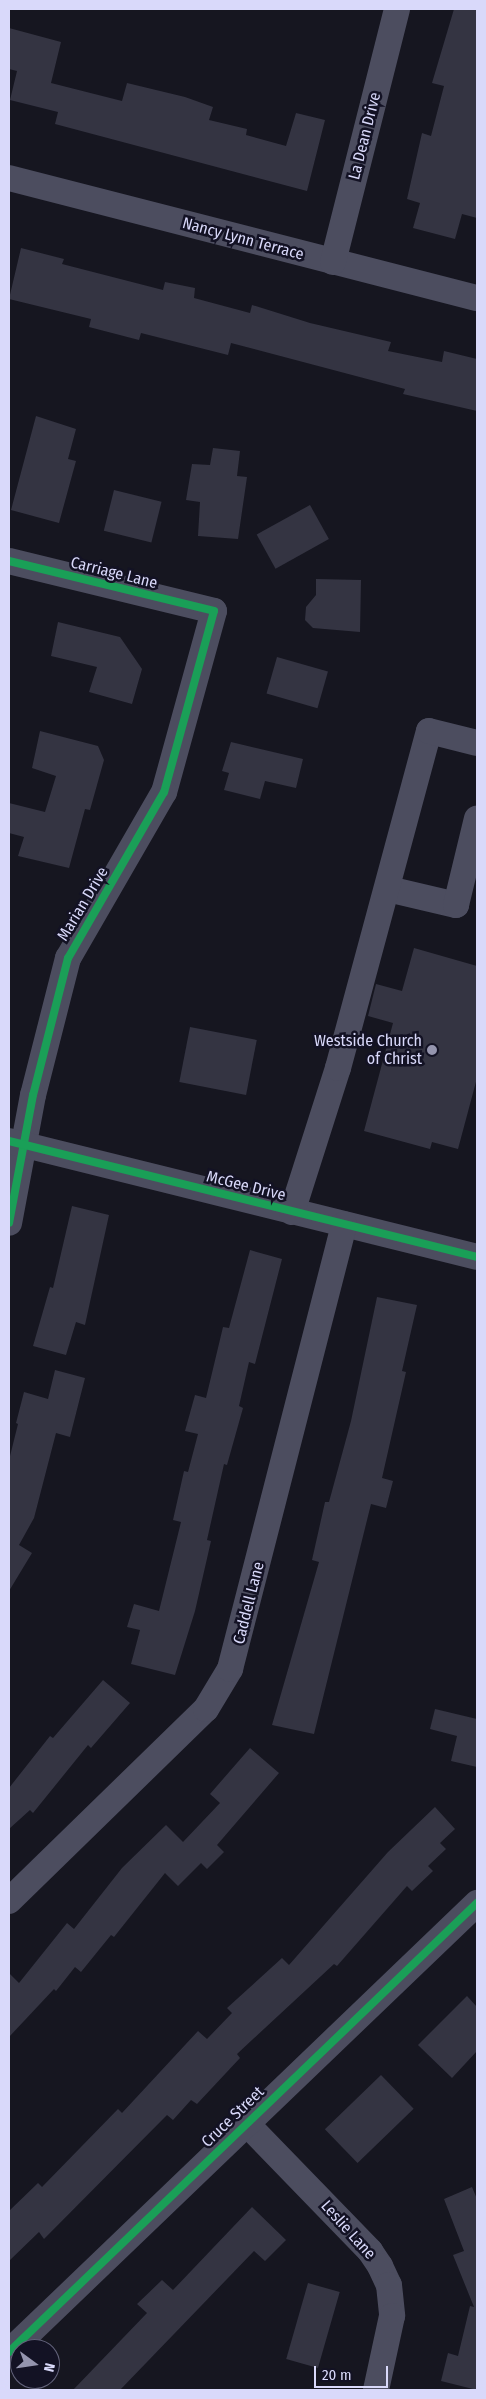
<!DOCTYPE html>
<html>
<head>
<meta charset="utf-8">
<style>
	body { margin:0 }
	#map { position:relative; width:486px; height:2399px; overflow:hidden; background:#161620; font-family:"Fira Sans Condensed",sans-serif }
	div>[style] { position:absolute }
	.building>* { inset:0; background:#343442; transform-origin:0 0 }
	.minor>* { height:26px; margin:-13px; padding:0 13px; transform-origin:13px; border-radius:13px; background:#4c4d5f }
	.cycleway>* { height:8px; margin:-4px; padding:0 4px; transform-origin:4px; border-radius:4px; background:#1a9f57 }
	.dots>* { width:14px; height:14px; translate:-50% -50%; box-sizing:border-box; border:2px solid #131224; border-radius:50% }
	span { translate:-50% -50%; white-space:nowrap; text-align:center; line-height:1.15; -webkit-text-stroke:5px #131224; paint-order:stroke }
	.street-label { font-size:16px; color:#d9d9fa }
	.poi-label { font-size:16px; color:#d9d9fa }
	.right { translate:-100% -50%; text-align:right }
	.frame { position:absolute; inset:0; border:10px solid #d9d9fa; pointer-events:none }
	.north { position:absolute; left:10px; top:2339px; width:50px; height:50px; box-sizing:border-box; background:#131224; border:1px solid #62627a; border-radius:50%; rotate:104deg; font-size:14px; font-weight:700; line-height:20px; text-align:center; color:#d9d9fa }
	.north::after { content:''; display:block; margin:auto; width:18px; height:22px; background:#9595ae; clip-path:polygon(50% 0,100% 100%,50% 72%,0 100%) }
	.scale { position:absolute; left:314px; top:2366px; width:74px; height:22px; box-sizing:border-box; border:2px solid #d9d9fa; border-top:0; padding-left:6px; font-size:15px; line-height:18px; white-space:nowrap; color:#d9d9fa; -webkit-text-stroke:4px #131224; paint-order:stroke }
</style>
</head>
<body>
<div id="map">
	<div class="building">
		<div style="clip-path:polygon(454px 9px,477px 9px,477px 218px,462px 214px,455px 239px,413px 228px,420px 203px,407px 199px,422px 133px,431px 136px,444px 86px,432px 83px)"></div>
		<div style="clip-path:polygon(9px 28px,61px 42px,51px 83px,122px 101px,127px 83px,185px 97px,213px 107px,209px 120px,247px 129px,246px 135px,286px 146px,296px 113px,325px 120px,307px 191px,55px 124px,58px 112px,10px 100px,17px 71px,9px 69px)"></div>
		<div style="clip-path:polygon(21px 248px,64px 259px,62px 264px,163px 290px,165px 282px,195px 288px,194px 298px,250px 313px,252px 305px,310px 323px,391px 342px,388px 351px,442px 362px,444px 351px,477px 359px,477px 411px,403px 394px,405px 389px,231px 343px,228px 355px,141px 333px,139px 340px,89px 327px,91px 319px,9px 299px)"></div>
		<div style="clip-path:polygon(36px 416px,76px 429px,68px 459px,76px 461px,59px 523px,11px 510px)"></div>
		<div style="clip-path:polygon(213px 448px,240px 451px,237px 476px,247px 477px,238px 539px,198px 536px,200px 502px,186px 500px,192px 464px,210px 465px)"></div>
		<div style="left:114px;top:490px;width:49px;height:42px;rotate:14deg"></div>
		<div style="left:310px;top:505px;width:39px;height:61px;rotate:61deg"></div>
		<div style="clip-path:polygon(316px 579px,361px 580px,360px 632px,313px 628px,305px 620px,306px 607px,316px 595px)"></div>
		<div style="clip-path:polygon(58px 622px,120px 637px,142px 669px,132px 704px,89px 692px,97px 667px,51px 656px)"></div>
		<div style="left:277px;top:657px;width:53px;height:38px;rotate:16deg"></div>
		<div style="clip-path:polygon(40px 731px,98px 746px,104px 760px,90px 810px,85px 809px,69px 868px,18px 856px,24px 837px,9px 833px,9px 803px,45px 812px,56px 776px,32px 768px)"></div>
		<div style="clip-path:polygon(231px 742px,303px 759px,296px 788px,265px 781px,260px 799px,224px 790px,229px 773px,222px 771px)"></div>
		<div style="clip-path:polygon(414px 948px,477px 966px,477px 1078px,458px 1149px,432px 1142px,430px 1149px,364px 1131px,393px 1023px,368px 1016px,376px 984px,402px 991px)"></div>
		<div style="left:190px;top:1027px;width:68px;height:56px;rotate:11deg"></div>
		<div style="clip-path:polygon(72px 1206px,109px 1215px,85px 1325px,76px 1322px,66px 1355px,33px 1346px,50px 1287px,53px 1288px)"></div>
		<div style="clip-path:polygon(250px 1250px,282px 1259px,255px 1364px,249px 1362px,239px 1406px,243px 1408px,227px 1465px,224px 1464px,207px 1540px,211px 1541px,195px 1611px,175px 1675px,131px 1664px,140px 1630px,127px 1627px,134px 1604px,159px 1611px,181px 1522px,173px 1520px,184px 1471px,188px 1472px,198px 1434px,185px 1431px,195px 1395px,206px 1398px,223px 1327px,229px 1328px)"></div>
		<div style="clip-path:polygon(377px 1297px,417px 1305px,402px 1371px,406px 1372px,382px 1478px,393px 1481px,386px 1508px,371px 1504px,314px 1734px,272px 1725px,319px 1562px,312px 1560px,325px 1502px,329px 1502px,351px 1421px)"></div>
		<div style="clip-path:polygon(55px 1370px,85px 1378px,70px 1437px,56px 1433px,34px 1518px,19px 1545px,32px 1553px,9px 1591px,9px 1460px,18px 1424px,16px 1423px,24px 1392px,48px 1399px)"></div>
		<div style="clip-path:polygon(103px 1680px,130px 1703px,91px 1748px,88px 1745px,33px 1813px,30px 1810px,9px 1829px,9px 1788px,50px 1736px,53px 1738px)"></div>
		<div style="clip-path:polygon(435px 1709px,477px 1719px,477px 1767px,451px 1761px,457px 1736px,430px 1729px)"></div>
		<div style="clip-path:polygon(250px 1748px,279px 1773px,217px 1845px,224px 1852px,207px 1869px,201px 1863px,178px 1886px,165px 1873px,114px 1937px,111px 1935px,81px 1972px,75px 1967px,56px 1991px,54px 1989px,9px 2037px,9px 1973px,19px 1983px,67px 1923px,74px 1929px,122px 1868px,166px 1825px,183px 1842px,220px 1803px,210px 1794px)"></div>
		<div style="clip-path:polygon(435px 1807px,455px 1829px,440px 1843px,446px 1849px,428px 1866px,433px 1871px,412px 1891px,407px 1886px,337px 1966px,334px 1964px,237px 2054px,240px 2058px,197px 2104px,191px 2100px,173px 2120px,167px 2115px,44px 2239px,39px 2232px,9px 2261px,9px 2211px,38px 2183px,42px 2187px,118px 2109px,122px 2113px,198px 2031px,207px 2039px,232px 2013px,227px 2008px,282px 1958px,289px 1965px,388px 1852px)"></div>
		<div style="clip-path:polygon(467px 1996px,477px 2007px,477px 2051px,452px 2078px,418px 2045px)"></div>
		<div style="left:381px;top:2075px;width:47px;height:78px;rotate:46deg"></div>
		<div style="clip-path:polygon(472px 2187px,477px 2199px,477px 2390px,441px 2381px,448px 2353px,458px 2356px,470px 2306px,474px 2307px,453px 2255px,464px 2251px,444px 2199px)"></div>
		<div style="clip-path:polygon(252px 2207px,286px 2240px,265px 2261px,254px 2251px,120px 2390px,73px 2390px,147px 2313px,137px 2304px,162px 2280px,173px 2290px)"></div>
		<div style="left:308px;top:2283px;width:33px;height:79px;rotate:16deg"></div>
	</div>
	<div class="minor">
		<div style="left:9px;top:178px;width:483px;rotate:14.4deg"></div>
		<div style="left:333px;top:262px;width:261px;rotate:-75.8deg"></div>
		<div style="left:9px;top:561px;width:211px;rotate:13.7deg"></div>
		<div style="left:214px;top:611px;width:188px;rotate:105.4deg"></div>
		<div style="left:164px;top:792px;width:192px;rotate:120deg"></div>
		<div style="left:68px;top:958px;width:141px;rotate:104.3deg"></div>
		<div style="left:33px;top:1095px;width:130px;rotate:100.6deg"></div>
		<div style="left:388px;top:889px;width:70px;rotate:13.2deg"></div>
		<div style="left:456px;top:905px;width:89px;rotate:-76.4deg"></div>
		<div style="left:9px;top:1141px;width:482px;rotate:13.9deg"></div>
		<div style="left:292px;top:1212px;width:151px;rotate:-72.3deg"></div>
		<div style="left:338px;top:1068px;width:349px;rotate:-74.9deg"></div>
		<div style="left:429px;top:731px;width:49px;rotate:14deg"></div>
		<div style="left:9px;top:1901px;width:275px;rotate:-44.3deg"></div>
		<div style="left:206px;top:1709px;width:47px;rotate:-59deg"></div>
		<div style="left:230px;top:1669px;width:459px;rotate:-75.6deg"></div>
		<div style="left:247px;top:2124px;width:177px;rotate:45.9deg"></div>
		<div style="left:370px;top:2251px;width:18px;rotate:56deg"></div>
		<div style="left:380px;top:2266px;width:21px;rotate:65deg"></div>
		<div style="left:389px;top:2285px;width:31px;rotate:84deg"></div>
		<div style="left:392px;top:2316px;width:76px;rotate:102.2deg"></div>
		<div style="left:9px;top:2352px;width:649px;rotate:-43.81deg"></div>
	</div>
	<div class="cycleway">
		<div style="left:9px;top:561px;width:211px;rotate:13.7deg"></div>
		<div style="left:214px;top:611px;width:188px;rotate:105.4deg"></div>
		<div style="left:164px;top:792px;width:192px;rotate:120deg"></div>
		<div style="left:68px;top:958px;width:141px;rotate:104.3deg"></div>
		<div style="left:33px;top:1095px;width:130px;rotate:100.6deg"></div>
		<div style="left:9px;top:1141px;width:482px;rotate:13.9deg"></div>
		<div style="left:9px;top:2352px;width:649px;rotate:-43.81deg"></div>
	</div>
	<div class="dots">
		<div style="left:432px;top:1050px;background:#9595ae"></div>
	</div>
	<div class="street-label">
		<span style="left:365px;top:136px;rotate:-76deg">La Dean Drive</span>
		<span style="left:243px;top:239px;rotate:15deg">Nancy Lynn Terrace</span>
		<span style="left:114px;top:573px;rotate:14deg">Carriage Lane</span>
		<span style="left:83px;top:904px;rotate:-59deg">Marian Drive</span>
		<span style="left:246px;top:1186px;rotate:14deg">McGee Drive</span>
		<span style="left:249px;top:1603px;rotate:-76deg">Caddell Lane</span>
		<span style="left:233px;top:2117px;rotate:-44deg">Cruce Street</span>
		<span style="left:348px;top:2230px;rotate:48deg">Leslie Lane</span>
	</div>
	<div class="poi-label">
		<span class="right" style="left:422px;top:1050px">Westside Church<br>of Christ</span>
	</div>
	<div class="frame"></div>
	<div class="north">N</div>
	<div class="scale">20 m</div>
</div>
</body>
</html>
